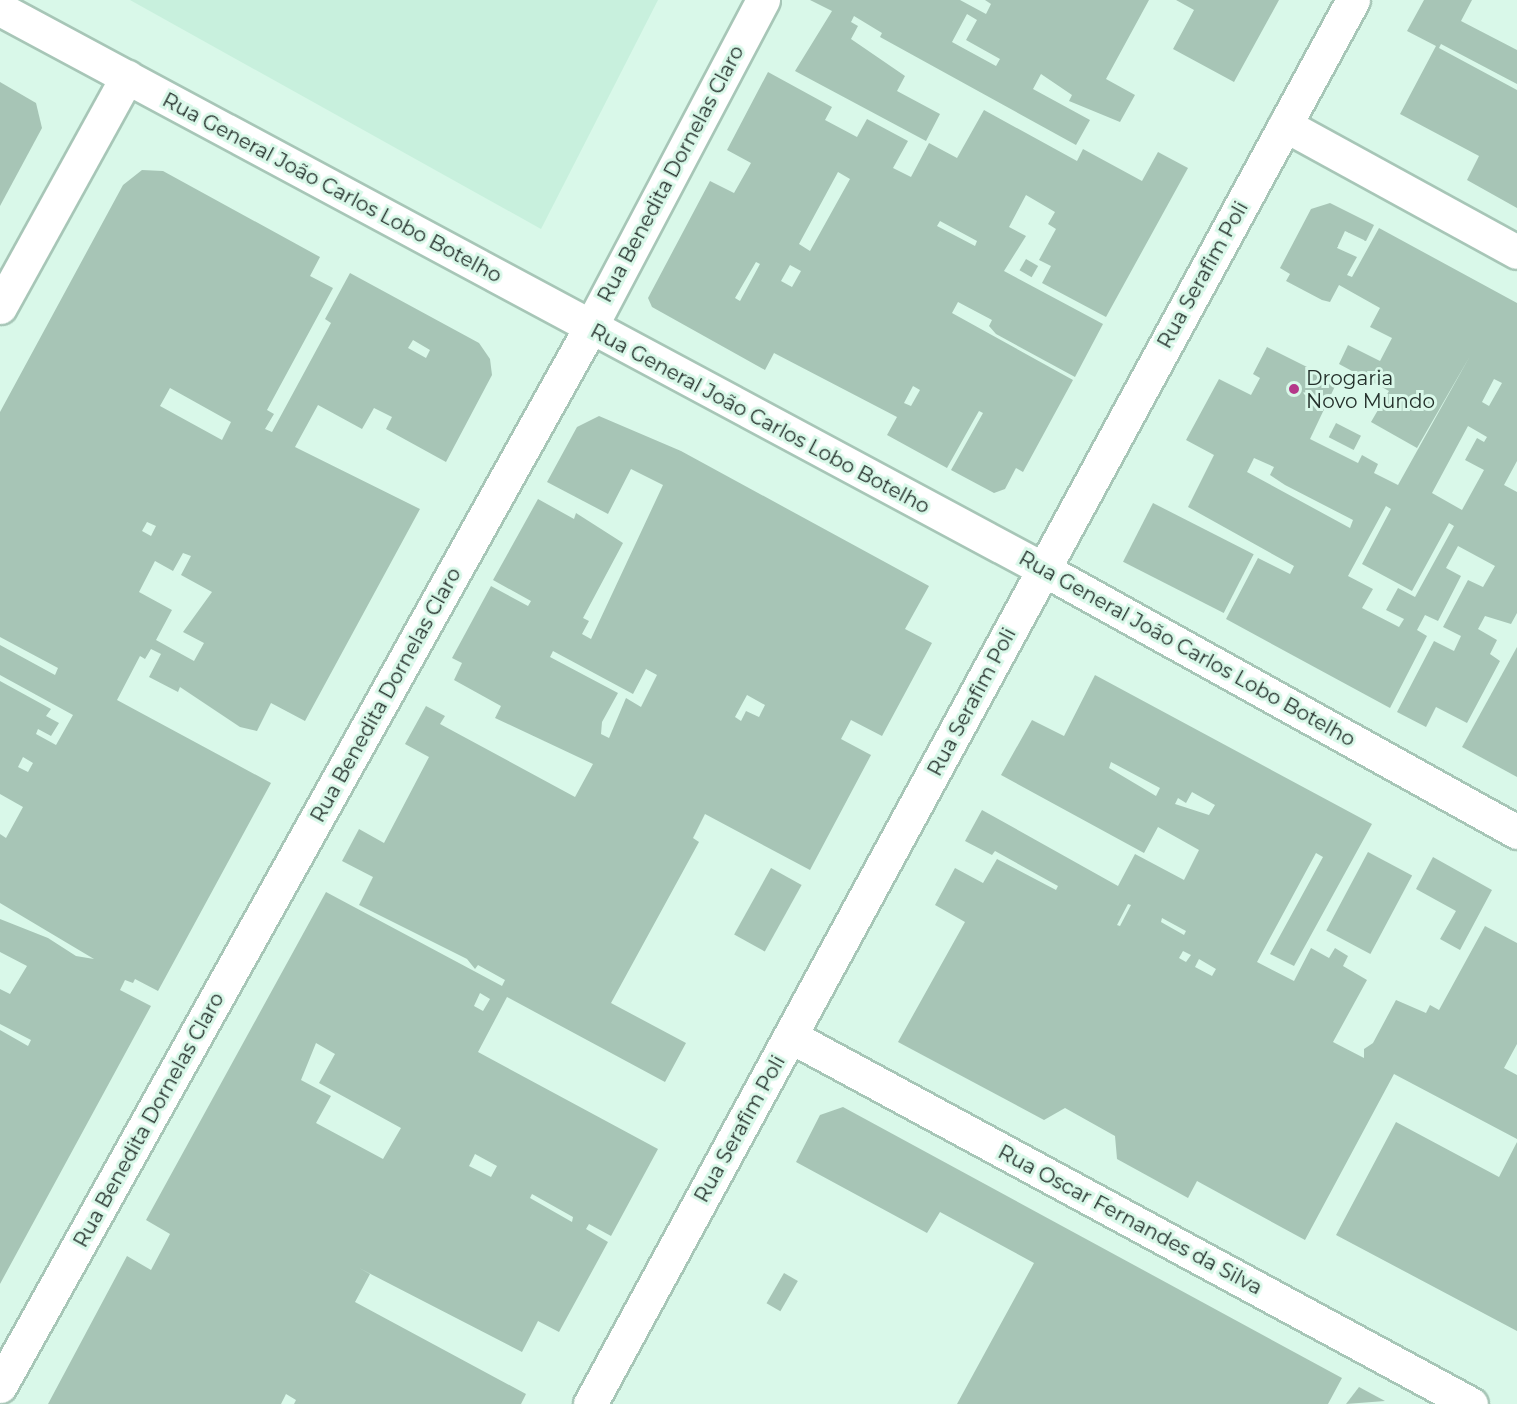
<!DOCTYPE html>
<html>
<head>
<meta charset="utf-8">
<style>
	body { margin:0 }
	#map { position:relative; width:1517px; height:1404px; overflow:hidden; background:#d9f8e9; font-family:Montserrat,sans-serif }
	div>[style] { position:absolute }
	.built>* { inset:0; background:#c8f0dd }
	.building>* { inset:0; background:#a7c5b6; transform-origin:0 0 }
	.roads { filter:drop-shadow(2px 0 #a7c6b7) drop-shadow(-2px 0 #a7c6b7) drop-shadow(0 2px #a7c6b7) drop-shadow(0 -2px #a7c6b7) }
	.minor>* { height:33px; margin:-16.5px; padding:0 16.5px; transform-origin:16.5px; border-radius:16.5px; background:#fff }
	.tertiary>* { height:33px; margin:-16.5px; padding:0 16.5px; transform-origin:16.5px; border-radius:16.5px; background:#fff }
	.dots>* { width:16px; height:16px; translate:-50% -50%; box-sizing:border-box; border:3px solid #d9f8e9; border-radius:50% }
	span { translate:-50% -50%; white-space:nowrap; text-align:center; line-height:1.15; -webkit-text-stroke:6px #d9f8e9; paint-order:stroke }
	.street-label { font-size:20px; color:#24302b }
	.poi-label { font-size:20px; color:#24302b }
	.left { translate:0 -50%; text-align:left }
</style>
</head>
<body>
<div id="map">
	<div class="built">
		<div style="clip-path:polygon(130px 0,658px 0,541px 229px)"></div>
	</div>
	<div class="building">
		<div style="clip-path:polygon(evenodd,810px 0,960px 0,986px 14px,991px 4px,985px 0,1149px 0,1106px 79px,1135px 95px,1120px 122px,1069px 101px,1072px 95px,1041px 74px,1033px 89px,1090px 120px,1076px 145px,880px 37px,882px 33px,854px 16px,851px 22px,858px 26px,851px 39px,905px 76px,897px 91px,940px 114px,926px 141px,795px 71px,832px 11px,810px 0,967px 14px,977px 20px,966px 40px,1000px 59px,996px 66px,952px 42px,967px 14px)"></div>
		<div style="clip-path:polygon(1176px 0,1279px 0,1234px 82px,1173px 49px,1194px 10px)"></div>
		<div style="clip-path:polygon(1424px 0,1472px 0,1461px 21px,1517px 50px,1517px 84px,1441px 44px,1439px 48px,1517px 90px,1517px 208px,1467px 180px,1479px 156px,1400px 114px,1436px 46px,1407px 31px)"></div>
		<div style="clip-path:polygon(evenodd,768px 72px,832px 107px,825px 120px,857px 137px,867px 119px,908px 141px,893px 168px,911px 177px,929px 143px,957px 158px,984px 110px,1077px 161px,1083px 149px,1142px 181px,1158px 152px,1188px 168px,1106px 317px,1042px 283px,1051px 266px,1039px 260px,1056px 229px,1048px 224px,1055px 212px,1026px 195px,1009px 227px,1026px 236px,1004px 271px,1103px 324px,1075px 377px,996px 334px,989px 326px,992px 320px,958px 302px,952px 313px,1073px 380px,1023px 472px,1016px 468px,1005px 489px,994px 493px,951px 470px,983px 413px,979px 411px,947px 468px,887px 435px,897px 417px,774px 353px,765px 370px,652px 307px,648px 298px,710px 181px,734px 193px,751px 163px,727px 150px,768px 72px,838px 172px,850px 179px,810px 251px,799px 244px,838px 172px,768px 72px,940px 221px,977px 241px,975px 246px,937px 226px,940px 221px,768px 72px,756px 262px,760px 264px,740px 301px,735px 298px,756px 262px,768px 72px,790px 265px,801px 271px,792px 287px,781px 281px,790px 265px,768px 72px,913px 386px,920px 390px,911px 406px,904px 403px,913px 386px)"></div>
		<div style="clip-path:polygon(0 82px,36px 103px,42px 128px,0 206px)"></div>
		<div style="clip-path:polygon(evenodd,142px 170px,163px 171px,320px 257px,310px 276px,333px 288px,267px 410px,274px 414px,265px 429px,272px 432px,331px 323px,325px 319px,350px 273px,479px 343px,490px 359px,492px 375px,446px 462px,386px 429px,392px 417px,374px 408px,362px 429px,318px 405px,295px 447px,420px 509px,305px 721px,271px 703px,257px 731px,240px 727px,180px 687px,178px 692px,149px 677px,161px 654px,151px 649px,145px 659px,140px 656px,117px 700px,271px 783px,158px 991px,135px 979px,133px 983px,125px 980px,120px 990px,151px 1006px,0 1284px,0 1030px,28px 1046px,31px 1040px,0 1024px,0 989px,10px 994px,27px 966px,0 952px,0 919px,48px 938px,76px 956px,94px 959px,0 903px,0 834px,6px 838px,23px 807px,0 794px,0 681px,51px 709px,46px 716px,59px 723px,51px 736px,38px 729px,36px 734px,56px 745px,73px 715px,0 675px,0 645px,55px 675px,58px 668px,0 637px,0 412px,123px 185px,142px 170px,413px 340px,430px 350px,426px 358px,408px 348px,413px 340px,142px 170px,170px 388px,231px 422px,222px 440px,160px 406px,170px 388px,142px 170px,147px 522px,156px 526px,151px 536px,142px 531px,147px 522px,142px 170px,183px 553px,191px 556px,181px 575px,212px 592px,183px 632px,204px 643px,194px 661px,156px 640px,172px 610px,139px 592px,155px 561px,173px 571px,183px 553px,142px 170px,23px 757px,33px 763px,28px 772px,18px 767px,23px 757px)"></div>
		<div style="clip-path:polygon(evenodd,1330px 203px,1374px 225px,1366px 241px,1345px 231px,1337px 248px,1357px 257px,1347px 275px,1352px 277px,1379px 228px,1517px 303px,1517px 461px,1504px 485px,1517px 492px,1517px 613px,1511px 624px,1485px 616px,1478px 629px,1497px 640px,1490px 654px,1500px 661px,1467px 723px,1436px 707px,1426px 727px,1397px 712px,1434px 641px,1454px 651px,1461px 636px,1443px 627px,1468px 580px,1483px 587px,1495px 566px,1458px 546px,1446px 568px,1461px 576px,1438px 621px,1425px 615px,1417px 630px,1427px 636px,1390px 708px,1226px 619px,1258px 558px,1290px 574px,1294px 566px,1188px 507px,1214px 455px,1186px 440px,1219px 379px,1251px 395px,1260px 378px,1253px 374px,1267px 347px,1337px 382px,1310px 439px,1358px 463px,1362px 455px,1378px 464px,1374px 473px,1398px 485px,1470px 356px,1417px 448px,1371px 422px,1389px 391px,1339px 364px,1348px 345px,1380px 361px,1392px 338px,1370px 327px,1380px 308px,1339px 285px,1330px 302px,1322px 300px,1286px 281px,1290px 274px,1280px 268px,1311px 209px,1330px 203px,1494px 379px,1502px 383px,1489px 406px,1482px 402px,1494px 379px,1330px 203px,1468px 426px,1487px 437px,1484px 442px,1477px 438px,1465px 460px,1484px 470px,1462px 510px,1432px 493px,1468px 426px,1330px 203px,1254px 458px,1274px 467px,1270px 475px,1285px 485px,1353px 520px,1350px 528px,1247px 472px,1254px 458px,1330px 203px,1386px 506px,1391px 509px,1362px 564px,1412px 591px,1449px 523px,1454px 526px,1415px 597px,1398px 588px,1386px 610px,1404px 619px,1399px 627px,1362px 608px,1373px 589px,1348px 576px,1386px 506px)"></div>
		<div style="left:1026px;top:259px;width:14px;height:13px;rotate:30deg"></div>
		<div style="clip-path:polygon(evenodd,599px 416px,681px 451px,929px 586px,905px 629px,932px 643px,882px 736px,851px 720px,841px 739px,871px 755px,810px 870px,705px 814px,693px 838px,699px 842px,611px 1003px,686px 1043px,665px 1082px,507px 997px,478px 1052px,658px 1149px,611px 1236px,589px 1224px,586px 1229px,608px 1242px,559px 1332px,538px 1321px,522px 1352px,359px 1268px,370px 1274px,355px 1302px,526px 1394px,521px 1404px,294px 1404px,296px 1400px,286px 1394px,281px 1404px,48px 1404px,127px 1256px,151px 1270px,170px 1234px,146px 1220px,326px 892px,502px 986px,505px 980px,478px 965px,475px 969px,467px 959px,359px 905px,373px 877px,342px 861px,359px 829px,384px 843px,429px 757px,405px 744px,426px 706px,445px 716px,440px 724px,575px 797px,593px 764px,495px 718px,501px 706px,454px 680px,462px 663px,452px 658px,491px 586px,528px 606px,531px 601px,493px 580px,538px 499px,574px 519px,576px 513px,623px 543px,583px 618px,589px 621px,582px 634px,591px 639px,663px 485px,631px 469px,608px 514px,547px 482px,577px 427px,599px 416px,553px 651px,633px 694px,646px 669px,657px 675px,641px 707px,626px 698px,609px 738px,601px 734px,602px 722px,618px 693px,550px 657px,553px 651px,599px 416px,747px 695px,765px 705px,759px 717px,746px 711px,741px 721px,735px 717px,747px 695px,599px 416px,480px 993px,490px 999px,483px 1011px,474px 1006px,480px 993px,599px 416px,316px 1043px,335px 1054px,319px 1083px,401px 1128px,383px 1159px,316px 1123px,331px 1096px,301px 1080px,316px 1043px,599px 416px,475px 1154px,497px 1166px,491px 1177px,469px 1166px,475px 1154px,599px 416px,532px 1194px,573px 1217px,572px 1222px,530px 1198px,532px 1194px)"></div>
		<div style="left:1336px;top:423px;width:28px;height:16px;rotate:27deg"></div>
		<div style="left:1153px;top:503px;width:113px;height:66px;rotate:27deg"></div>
		<div style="clip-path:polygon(1517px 647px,1517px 777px,1462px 747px)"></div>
		<div style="clip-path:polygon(evenodd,1095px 675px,1372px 824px,1294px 966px,1270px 954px,1323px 857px,1316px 853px,1257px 962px,1294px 981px,1311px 948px,1329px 958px,1335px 948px,1348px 956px,1343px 966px,1367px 980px,1333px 1042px,1364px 1058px,1364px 1049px,1373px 1043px,1396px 1000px,1426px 1013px,1430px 1005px,1439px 1010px,1485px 926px,1517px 943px,1517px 1044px,1504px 1068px,1517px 1075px,1517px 1139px,1394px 1074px,1305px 1240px,1197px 1181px,1188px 1198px,1117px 1159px,1115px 1136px,1065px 1108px,1044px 1120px,898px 1042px,965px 922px,935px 905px,955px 868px,983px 883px,997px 859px,1056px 890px,1058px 886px,995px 851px,992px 855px,965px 841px,982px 810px,1118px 886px,1135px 854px,1184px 880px,1199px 850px,1158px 827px,1144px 853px,1001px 775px,1032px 720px,1064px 736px,1095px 675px,1111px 762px,1160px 788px,1156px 796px,1109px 768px,1111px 762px,1095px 675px,1192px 792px,1215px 805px,1209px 815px,1175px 804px,1178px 798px,1186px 803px,1192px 792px,1095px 675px,1128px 904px,1131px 905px,1120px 926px,1117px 925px,1128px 904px,1095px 675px,1162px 918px,1186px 931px,1184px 935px,1161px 922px,1162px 918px,1095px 675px,1183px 951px,1191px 955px,1186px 962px,1179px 958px,1183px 951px,1095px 675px,1199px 959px,1216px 969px,1212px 976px,1195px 967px,1199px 959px)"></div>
		<div style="left:1368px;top:852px;width:50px;height:89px;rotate:28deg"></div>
		<div style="clip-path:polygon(1433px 857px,1492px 890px,1460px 950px,1440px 939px,1456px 911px,1416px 889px)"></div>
		<div style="left:771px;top:868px;width:35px;height:76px;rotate:29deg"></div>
		<div style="clip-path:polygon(843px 1107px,1342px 1378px,1328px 1404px,957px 1404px,1034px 1263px,940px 1212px,927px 1233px,796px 1162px,820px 1115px)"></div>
		<div style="clip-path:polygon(1396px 1122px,1499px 1177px,1517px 1142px,1517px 1331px,1336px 1235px)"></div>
		<div style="left:784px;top:1273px;width:16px;height:35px;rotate:30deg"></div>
		<div style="clip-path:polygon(1359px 1387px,1385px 1401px,1346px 1404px)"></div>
	</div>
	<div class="roads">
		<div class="minor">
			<div style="left:1285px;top:125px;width:264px;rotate:28.7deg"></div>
			<div style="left:0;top:307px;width:263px;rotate:-61.1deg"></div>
			<div style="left:1043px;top:569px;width:542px;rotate:29.02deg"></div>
			<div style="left:790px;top:1036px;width:774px;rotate:28.39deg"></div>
			<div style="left:0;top:1386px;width:1211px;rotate:-60.85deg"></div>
			<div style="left:590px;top:328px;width:371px;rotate:-62.2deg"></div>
		</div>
		<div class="tertiary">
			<div style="left:0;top:9px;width:1184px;rotate:28.23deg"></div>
			<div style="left:590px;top:1404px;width:1598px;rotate:-61.48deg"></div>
		</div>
	</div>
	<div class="dots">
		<div style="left:1294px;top:389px;background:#b43889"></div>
	</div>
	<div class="street-label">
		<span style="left:671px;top:174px;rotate:-62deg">Rua Benedita Dornelas Claro</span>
		<span style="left:332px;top:188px;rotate:28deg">Rua General João Carlos Lobo Botelho</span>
		<span style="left:1203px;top:275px;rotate:-61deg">Rua Serafim Poli</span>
		<span style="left:760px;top:419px;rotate:28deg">Rua General João Carlos Lobo Botelho</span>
		<span style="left:1187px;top:649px;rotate:29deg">Rua General João Carlos Lobo Botelho</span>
		<span style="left:386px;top:695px;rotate:-61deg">Rua Benedita Dornelas Claro</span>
		<span style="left:972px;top:702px;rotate:-62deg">Rua Serafim Poli</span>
		<span style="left:149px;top:1120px;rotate:-61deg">Rua Benedita Dornelas Claro</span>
		<span style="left:740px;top:1129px;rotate:-61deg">Rua Serafim Poli</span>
		<span style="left:1130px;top:1220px;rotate:28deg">Rua Oscar Fernandes da Silva</span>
	</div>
	<div class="poi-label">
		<span class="left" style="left:1306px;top:390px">Drogaria<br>Novo Mundo</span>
	</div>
</div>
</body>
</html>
